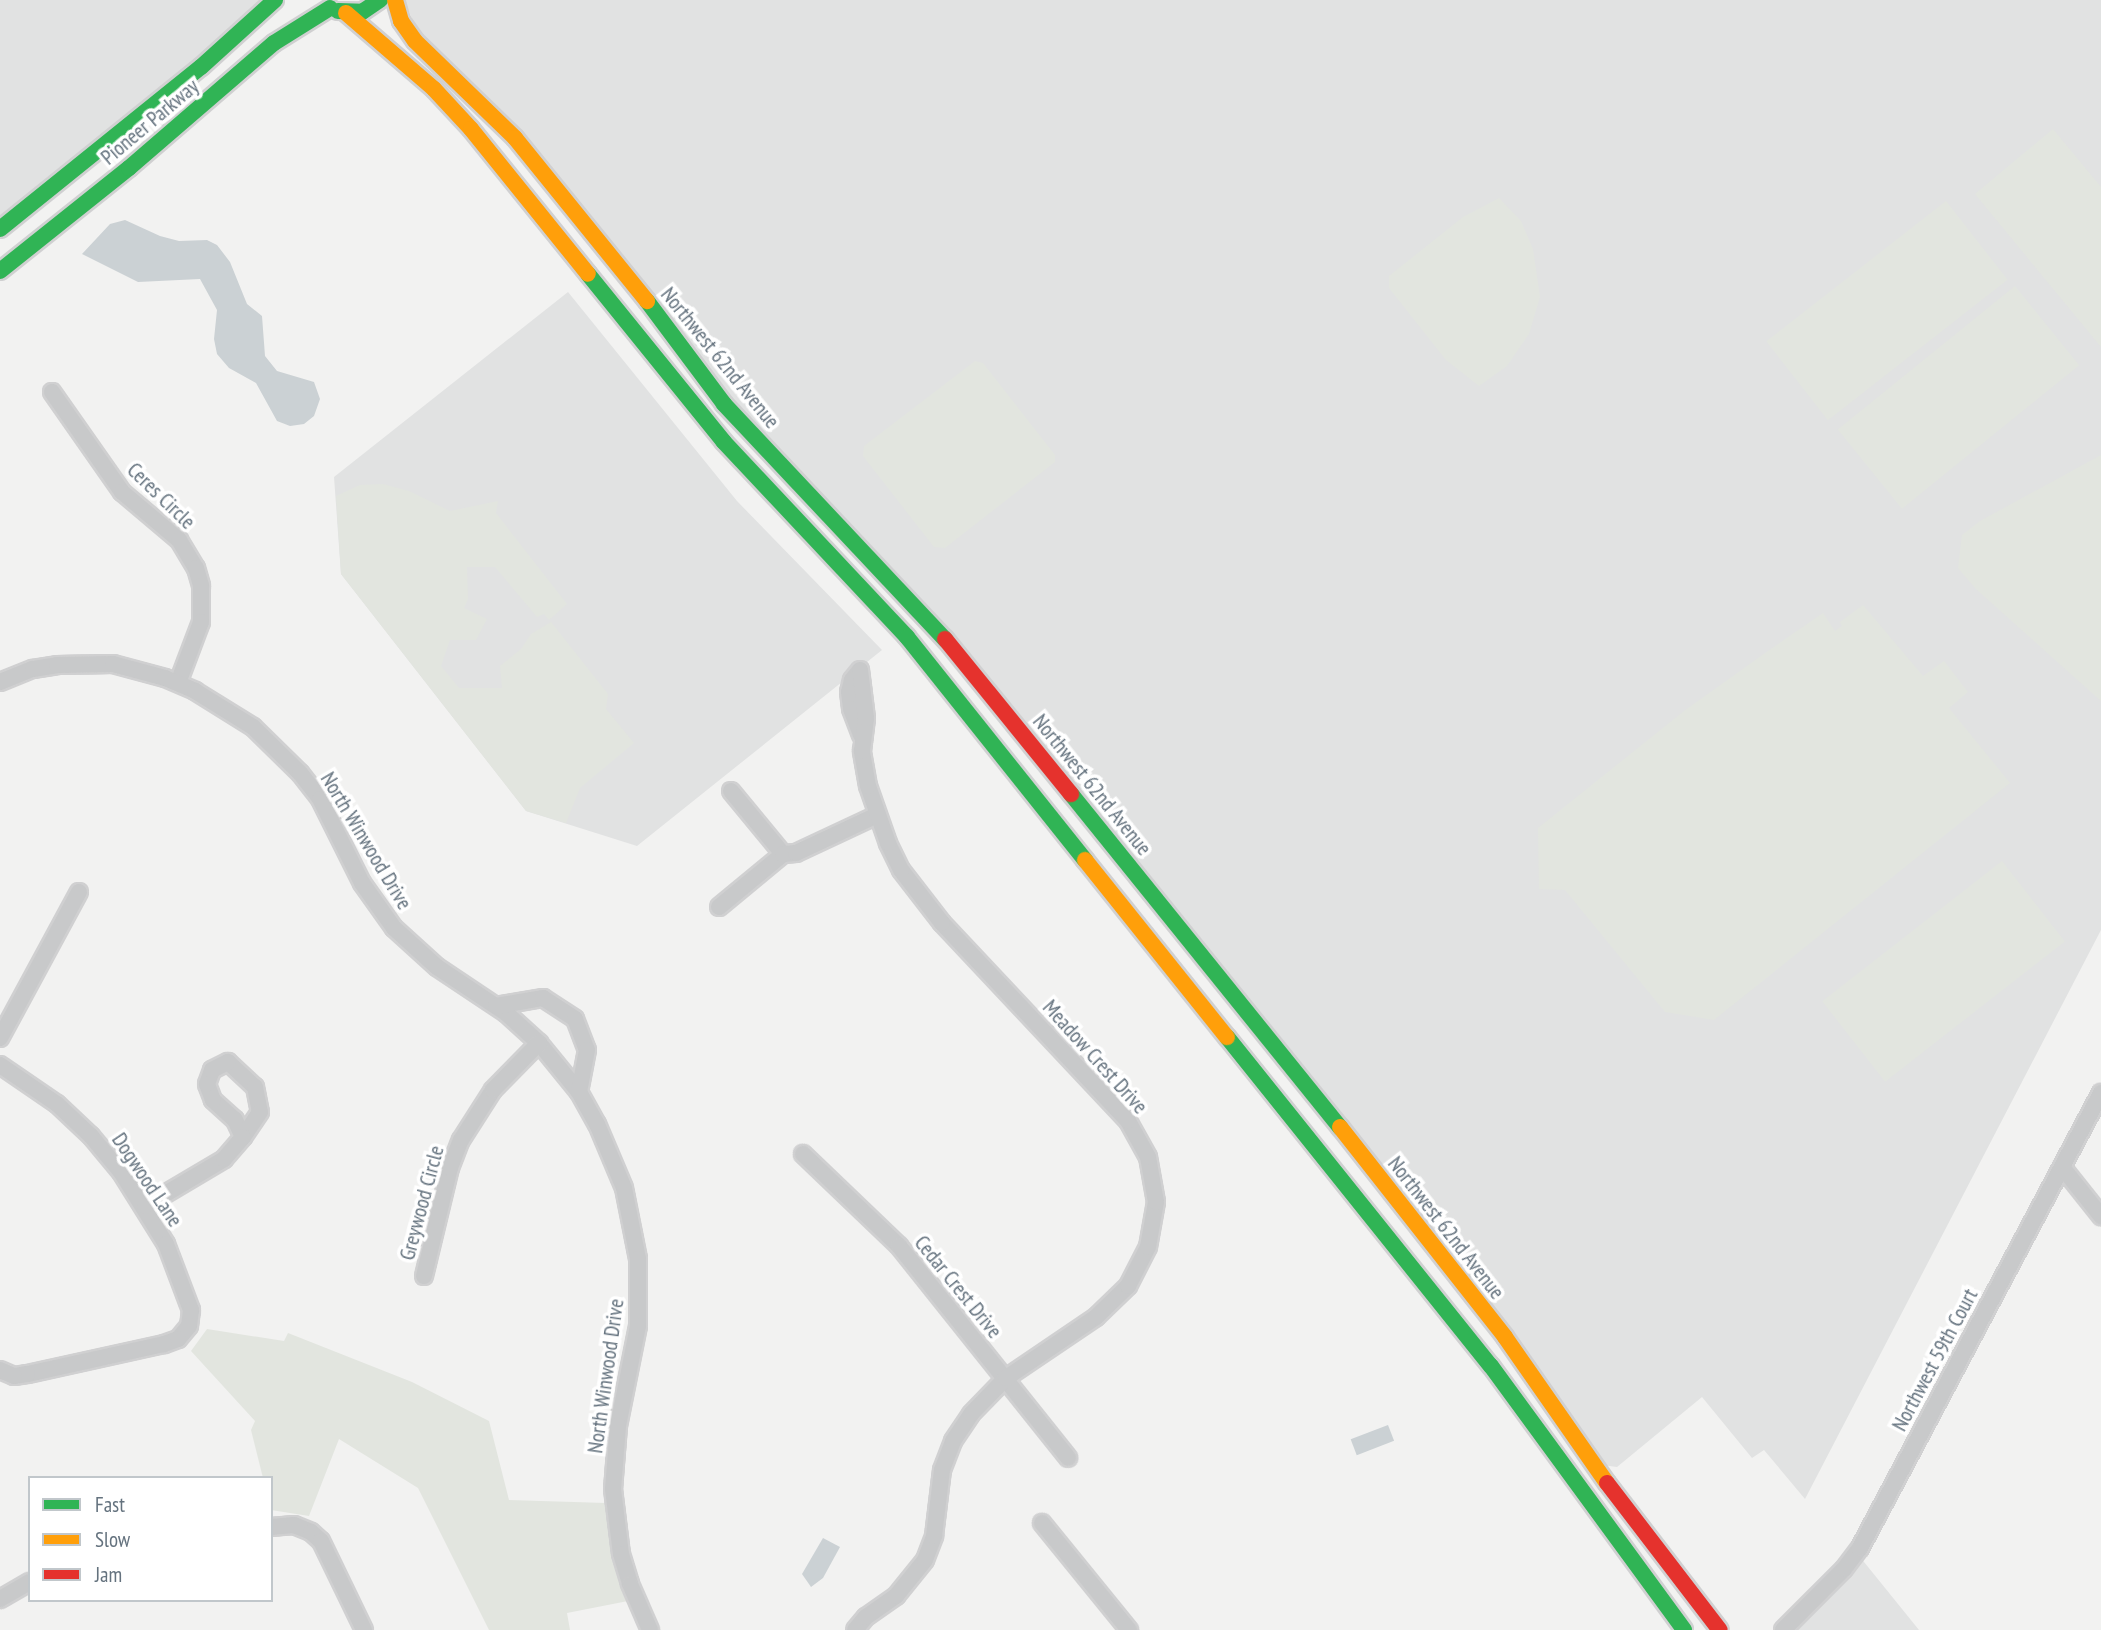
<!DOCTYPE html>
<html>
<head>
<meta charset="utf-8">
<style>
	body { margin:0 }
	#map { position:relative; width:2101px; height:1630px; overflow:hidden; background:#f2f2f1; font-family:"PT Sans Narrow",sans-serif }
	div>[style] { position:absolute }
	.built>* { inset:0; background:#e1e2e2 }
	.green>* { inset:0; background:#e2e5df; transform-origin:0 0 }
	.water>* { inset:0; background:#cbd1d4; transform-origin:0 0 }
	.roads { filter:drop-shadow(2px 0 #d0d0d1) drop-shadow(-2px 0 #d0d0d1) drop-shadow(0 2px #d0d0d1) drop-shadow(0 -2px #d0d0d1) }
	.street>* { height:16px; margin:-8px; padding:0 8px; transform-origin:8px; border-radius:8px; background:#c8c9ca }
	.fast>* { height:16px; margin:-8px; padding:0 8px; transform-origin:8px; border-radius:8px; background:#30b455 }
	.slow>* { height:16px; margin:-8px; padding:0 8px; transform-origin:8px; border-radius:8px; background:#ff9f0a }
	.jam>* { height:16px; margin:-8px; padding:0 8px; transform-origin:8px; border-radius:8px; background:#e5322d }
	span { translate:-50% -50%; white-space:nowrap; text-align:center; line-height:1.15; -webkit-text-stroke:7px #fff; paint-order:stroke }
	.street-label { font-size:21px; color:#64727e }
	.legend { position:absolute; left:28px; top:1476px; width:245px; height:126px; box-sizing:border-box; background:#fff; border:2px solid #c1c7cb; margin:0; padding:9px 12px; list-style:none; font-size:21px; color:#64727e }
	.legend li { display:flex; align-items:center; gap:14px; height:35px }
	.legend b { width:35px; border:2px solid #c1c7cb }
</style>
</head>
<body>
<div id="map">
	<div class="built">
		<div style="clip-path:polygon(0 0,275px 0,0 229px)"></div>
		<div style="clip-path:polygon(404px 0,2101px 0,2101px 930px,1805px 1499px,1764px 1450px,1752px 1458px,1702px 1397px,1617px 1467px,1594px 1464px,1289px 1061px,417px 30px)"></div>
		<div style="clip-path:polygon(568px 292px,737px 501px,882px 650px,637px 846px,526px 811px,341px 574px,334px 477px)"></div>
		<div style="clip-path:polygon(1860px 1557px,1919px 1630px,1794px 1630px,1838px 1586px)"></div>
	</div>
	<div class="green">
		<div style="clip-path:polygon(2053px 129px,2101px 187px,2101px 347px,1975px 194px)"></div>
		<div style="clip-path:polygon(1499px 198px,1521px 221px,1533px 249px,1540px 297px,1529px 334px,1507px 366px,1479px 386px,1446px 360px,1389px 288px,1389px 276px,1463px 217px)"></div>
		<div style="left:1946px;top:201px;width:100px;height:228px;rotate:52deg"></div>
		<div style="left:2015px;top:286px;width:102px;height:228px;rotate:51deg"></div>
		<div style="clip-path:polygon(975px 361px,983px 363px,1055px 455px,1055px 462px,945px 548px,934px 547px,863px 456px,864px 446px)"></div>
		<div style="clip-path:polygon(2101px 455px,2101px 701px,1976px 589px,1958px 568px,1962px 535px,1980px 521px)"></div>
		<div style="clip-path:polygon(383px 484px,409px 491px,450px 511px,498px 501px,496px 513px,567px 604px,549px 620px,544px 614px,537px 617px,495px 567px,467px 567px,468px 599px,464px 608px,487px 619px,476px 640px,450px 640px,441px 666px,459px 688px,502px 688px,500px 666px,521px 649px,531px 634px,551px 622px,608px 694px,606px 709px,634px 743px,580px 788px,566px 823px,526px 811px,341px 574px,336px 496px,360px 485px)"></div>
		<div style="clip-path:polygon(1863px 605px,1923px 676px,1944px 661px,1968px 692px,1949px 708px,2010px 783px,1714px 1020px,1665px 1012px,1565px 890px,1539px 889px,1538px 828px,1684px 711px,1768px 651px,1823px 613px,1835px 631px,1842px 626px,1840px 622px)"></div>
		<div style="left:2002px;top:861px;width:102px;height:228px;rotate:52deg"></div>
		<div style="clip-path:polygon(207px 1329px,284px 1341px,288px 1333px,412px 1382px,489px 1421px,509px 1500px,606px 1503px,613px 1554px,628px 1601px,567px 1613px,570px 1630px,489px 1630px,418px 1488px,339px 1439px,309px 1516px,271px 1510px,271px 1478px,263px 1478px,251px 1430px,255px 1421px,191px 1351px)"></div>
	</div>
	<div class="water">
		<div style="clip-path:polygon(125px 220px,160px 236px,179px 241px,207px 240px,217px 245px,230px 262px,247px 304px,262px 316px,265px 356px,277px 371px,314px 382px,320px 399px,314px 416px,304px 424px,290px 426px,277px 421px,256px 383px,229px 368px,217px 354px,214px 339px,217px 310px,200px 279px,138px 282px,82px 254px,110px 224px)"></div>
		<div style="left:1388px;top:1425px;width:17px;height:40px;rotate:69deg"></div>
		<div style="clip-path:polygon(823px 1538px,840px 1547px,823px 1578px,811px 1587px,802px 1574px)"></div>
	</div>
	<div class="roads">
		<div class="street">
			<div style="left:52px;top:392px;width:122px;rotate:55deg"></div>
			<div style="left:122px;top:492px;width:75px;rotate:40.1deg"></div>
			<div style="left:179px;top:540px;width:33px;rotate:59deg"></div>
			<div style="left:196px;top:568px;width:19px;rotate:74deg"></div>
			<div style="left:201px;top:586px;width:36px;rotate:90deg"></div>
			<div style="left:201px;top:622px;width:65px;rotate:110.7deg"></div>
			<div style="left:860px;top:670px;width:13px;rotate:129deg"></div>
			<div style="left:852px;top:680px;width:12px;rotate:104deg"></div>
			<div style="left:849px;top:692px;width:17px;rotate:83deg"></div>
			<div style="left:851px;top:709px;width:28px;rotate:69deg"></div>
			<div style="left:0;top:682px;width:35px;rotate:-22deg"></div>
			<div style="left:33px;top:669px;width:24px;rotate:-9deg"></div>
			<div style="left:57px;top:665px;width:56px;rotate:-1deg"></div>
			<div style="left:113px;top:664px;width:54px;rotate:15.1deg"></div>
			<div style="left:165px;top:678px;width:33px;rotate:23deg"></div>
			<div style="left:195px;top:691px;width:68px;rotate:31.8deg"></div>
			<div style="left:253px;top:727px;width:66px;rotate:44.4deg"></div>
			<div style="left:300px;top:773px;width:33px;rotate:52deg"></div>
			<div style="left:320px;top:799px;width:94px;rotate:63.4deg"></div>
			<div style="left:362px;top:883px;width:55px;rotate:54.6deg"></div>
			<div style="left:394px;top:928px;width:58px;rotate:42.2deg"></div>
			<div style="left:437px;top:967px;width:83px;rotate:33.7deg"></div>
			<div style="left:506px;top:1013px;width:45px;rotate:42.3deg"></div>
			<div style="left:539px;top:1043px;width:63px;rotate:50.8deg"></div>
			<div style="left:579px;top:1092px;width:37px;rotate:61deg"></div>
			<div style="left:597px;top:1124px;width:69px;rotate:67.1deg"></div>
			<div style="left:624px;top:1188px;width:72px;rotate:78.8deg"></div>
			<div style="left:638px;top:1259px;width:67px;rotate:90deg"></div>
			<div style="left:638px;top:1326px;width:102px;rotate:101.3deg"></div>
			<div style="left:618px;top:1426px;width:63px;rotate:94.5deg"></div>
			<div style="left:613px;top:1489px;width:65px;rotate:83deg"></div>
			<div style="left:621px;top:1554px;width:31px;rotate:73deg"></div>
			<div style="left:630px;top:1584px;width:50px;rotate:66.5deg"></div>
			<div style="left:731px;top:791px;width:82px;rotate:50.5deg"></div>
			<div style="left:719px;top:907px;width:83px;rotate:-39.6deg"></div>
			<div style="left:783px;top:854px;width:13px;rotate:-4deg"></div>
			<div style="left:796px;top:853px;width:89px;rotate:-25.1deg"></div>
			<div style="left:496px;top:1006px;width:48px;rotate:-9.7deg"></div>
			<div style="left:543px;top:998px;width:38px;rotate:33deg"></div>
			<div style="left:575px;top:1019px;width:33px;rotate:69deg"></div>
			<div style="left:587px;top:1050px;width:43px;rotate:100.8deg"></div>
			<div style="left:0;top:1038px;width:166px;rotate:-61.6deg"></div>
			<div style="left:228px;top:1062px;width:37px;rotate:43deg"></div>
			<div style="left:255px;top:1087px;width:25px;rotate:79deg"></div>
			<div style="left:260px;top:1112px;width:30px;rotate:124deg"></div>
			<div style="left:243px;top:1137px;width:19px;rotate:-115deg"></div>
			<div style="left:235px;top:1120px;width:30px;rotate:-138deg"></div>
			<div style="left:213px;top:1100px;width:17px;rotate:-111deg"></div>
			<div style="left:207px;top:1084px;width:15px;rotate:-70deg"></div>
			<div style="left:212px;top:1070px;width:18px;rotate:-27deg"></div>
			<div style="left:0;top:1065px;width:69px;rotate:34.4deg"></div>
			<div style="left:57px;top:1104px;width:47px;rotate:43.3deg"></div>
			<div style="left:91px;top:1136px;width:47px;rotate:50.2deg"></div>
			<div style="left:121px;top:1172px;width:85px;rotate:58deg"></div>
			<div style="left:166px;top:1244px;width:71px;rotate:69.3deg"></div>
			<div style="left:191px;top:1310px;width:16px;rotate:97deg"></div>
			<div style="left:189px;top:1326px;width:17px;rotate:130deg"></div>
			<div style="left:178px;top:1339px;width:15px;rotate:160deg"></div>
			<div style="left:164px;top:1344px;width:140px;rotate:167.6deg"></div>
			<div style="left:27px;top:1374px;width:13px;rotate:171deg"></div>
			<div style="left:14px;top:1376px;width:15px;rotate:-157deg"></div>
			<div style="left:803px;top:1154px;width:133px;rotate:43.8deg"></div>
			<div style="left:899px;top:1246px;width:271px;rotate:51.4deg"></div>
			<div style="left:2062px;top:1167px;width:63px;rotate:51.5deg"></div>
			<div style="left:145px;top:1206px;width:92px;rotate:-30.7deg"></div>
			<div style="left:224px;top:1159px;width:29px;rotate:-49deg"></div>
			<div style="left:424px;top:1276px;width:111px;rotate:-76.5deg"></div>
			<div style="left:450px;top:1168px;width:30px;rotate:-69deg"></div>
			<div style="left:461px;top:1140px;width:59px;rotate:-57.4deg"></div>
			<div style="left:493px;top:1090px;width:66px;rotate:-45.6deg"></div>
			<div style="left:1042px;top:1523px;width:138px;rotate:50.9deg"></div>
			<div style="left:271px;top:1527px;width:23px;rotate:-5deg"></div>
			<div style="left:294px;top:1525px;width:18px;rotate:22deg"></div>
			<div style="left:311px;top:1532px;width:13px;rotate:42deg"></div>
			<div style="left:321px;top:1541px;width:99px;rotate:64.2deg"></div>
			<div style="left:0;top:1599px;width:34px;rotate:-30deg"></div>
			<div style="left:855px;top:1630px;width:17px;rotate:-50deg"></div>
			<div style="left:866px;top:1617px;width:37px;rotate:-35deg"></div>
			<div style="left:896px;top:1596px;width:46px;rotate:-51.1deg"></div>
			<div style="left:925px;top:1560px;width:26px;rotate:-69deg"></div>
			<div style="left:934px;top:1536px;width:66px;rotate:-83.1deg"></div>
			<div style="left:942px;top:1470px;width:31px;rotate:-69deg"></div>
			<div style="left:953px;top:1441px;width:32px;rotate:-56deg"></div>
			<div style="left:971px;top:1414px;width:50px;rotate:-45.8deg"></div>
			<div style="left:1006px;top:1378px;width:109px;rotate:-34.1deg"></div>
			<div style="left:1096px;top:1317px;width:45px;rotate:-44.1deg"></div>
			<div style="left:1128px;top:1286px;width:44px;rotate:-62.9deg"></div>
			<div style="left:1148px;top:1247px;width:46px;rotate:-79.9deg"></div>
			<div style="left:1156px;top:1202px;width:46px;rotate:-100.1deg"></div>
			<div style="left:1148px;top:1157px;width:41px;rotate:-119.1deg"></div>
			<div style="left:1128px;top:1121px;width:272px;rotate:-133.2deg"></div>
			<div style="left:942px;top:923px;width:67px;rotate:-127.7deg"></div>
			<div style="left:901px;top:870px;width:30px;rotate:-116deg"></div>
			<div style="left:888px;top:843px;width:60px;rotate:-109.3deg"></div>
			<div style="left:868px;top:786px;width:36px;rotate:-100deg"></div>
			<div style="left:862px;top:751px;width:33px;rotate:-83deg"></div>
			<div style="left:866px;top:718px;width:48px;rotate:-97.1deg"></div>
			<div style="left:1783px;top:1630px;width:86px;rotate:-45deg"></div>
			<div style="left:1844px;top:1569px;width:26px;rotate:-53deg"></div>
			<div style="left:1860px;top:1548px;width:515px;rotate:-62.09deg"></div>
		</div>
		<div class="fast">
			<div style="left:338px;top:11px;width:24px;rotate:2deg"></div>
			<div style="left:362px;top:12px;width:22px;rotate:-34deg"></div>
			<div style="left:0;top:229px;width:258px;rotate:-38.9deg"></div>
			<div style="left:201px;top:67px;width:100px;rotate:-42.2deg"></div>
			<div style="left:0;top:271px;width:165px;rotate:-38.6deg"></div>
			<div style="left:129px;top:168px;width:191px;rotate:-40.8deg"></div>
			<div style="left:274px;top:43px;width:66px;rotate:-32deg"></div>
			<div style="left:588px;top:274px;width:216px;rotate:51deg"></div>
			<div style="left:724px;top:442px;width:267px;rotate:46.8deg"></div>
			<div style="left:907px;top:637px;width:285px;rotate:51.4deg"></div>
			<div style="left:647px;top:301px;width:129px;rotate:53.2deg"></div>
			<div style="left:724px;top:404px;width:323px;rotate:46.8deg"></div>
			<div style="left:1071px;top:794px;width:428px;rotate:51.1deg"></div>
			<div style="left:1227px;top:1037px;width:422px;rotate:51.3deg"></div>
			<div style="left:1491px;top:1366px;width:327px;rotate:53.8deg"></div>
		</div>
		<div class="slow">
			<div style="left:395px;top:0;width:22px;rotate:74deg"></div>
			<div style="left:401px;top:21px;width:24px;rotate:55deg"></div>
			<div style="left:415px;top:41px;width:139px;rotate:44.1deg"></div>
			<div style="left:515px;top:138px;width:210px;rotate:51deg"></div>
			<div style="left:346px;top:13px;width:116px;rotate:40.8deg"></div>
			<div style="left:434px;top:89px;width:54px;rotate:47.2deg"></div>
			<div style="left:471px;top:129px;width:186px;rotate:51.1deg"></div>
			<div style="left:1085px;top:860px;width:227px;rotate:51.3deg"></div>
			<div style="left:1340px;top:1127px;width:267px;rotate:51.8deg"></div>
			<div style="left:1505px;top:1337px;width:178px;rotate:55.1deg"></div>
		</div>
		<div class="jam">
			<div style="left:945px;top:639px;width:200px;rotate:50.9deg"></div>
			<div style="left:1607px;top:1483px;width:185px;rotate:52.5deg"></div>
		</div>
	</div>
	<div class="street-label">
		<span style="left:150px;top:122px;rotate:-40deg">Pioneer Parkway</span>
		<span style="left:720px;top:358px;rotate:51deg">Northwest 62nd Avenue</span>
		<span style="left:161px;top:496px;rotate:44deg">Ceres Circle</span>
		<span style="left:1092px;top:785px;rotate:51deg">Northwest 62nd Avenue</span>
		<span style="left:366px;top:841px;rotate:59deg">North Winwood Drive</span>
		<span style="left:1095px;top:1057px;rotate:48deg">Meadow Crest Drive</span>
		<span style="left:147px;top:1180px;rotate:56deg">Dogwood Lane</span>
		<span style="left:422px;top:1203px;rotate:-75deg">Greywood Circle</span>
		<span style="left:1446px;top:1228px;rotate:52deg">Northwest 62nd Avenue</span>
		<span style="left:958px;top:1287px;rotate:51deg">Cedar Crest Drive</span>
		<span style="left:1935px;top:1360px;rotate:-62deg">Northwest 59th Court</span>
		<span style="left:606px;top:1376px;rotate:-82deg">North Winwood Drive</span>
	</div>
	<ul class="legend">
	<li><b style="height:9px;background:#30b455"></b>Fast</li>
	<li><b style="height:9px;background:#ff9f0a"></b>Slow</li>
	<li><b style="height:9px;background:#e5322d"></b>Jam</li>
	</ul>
</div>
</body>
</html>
